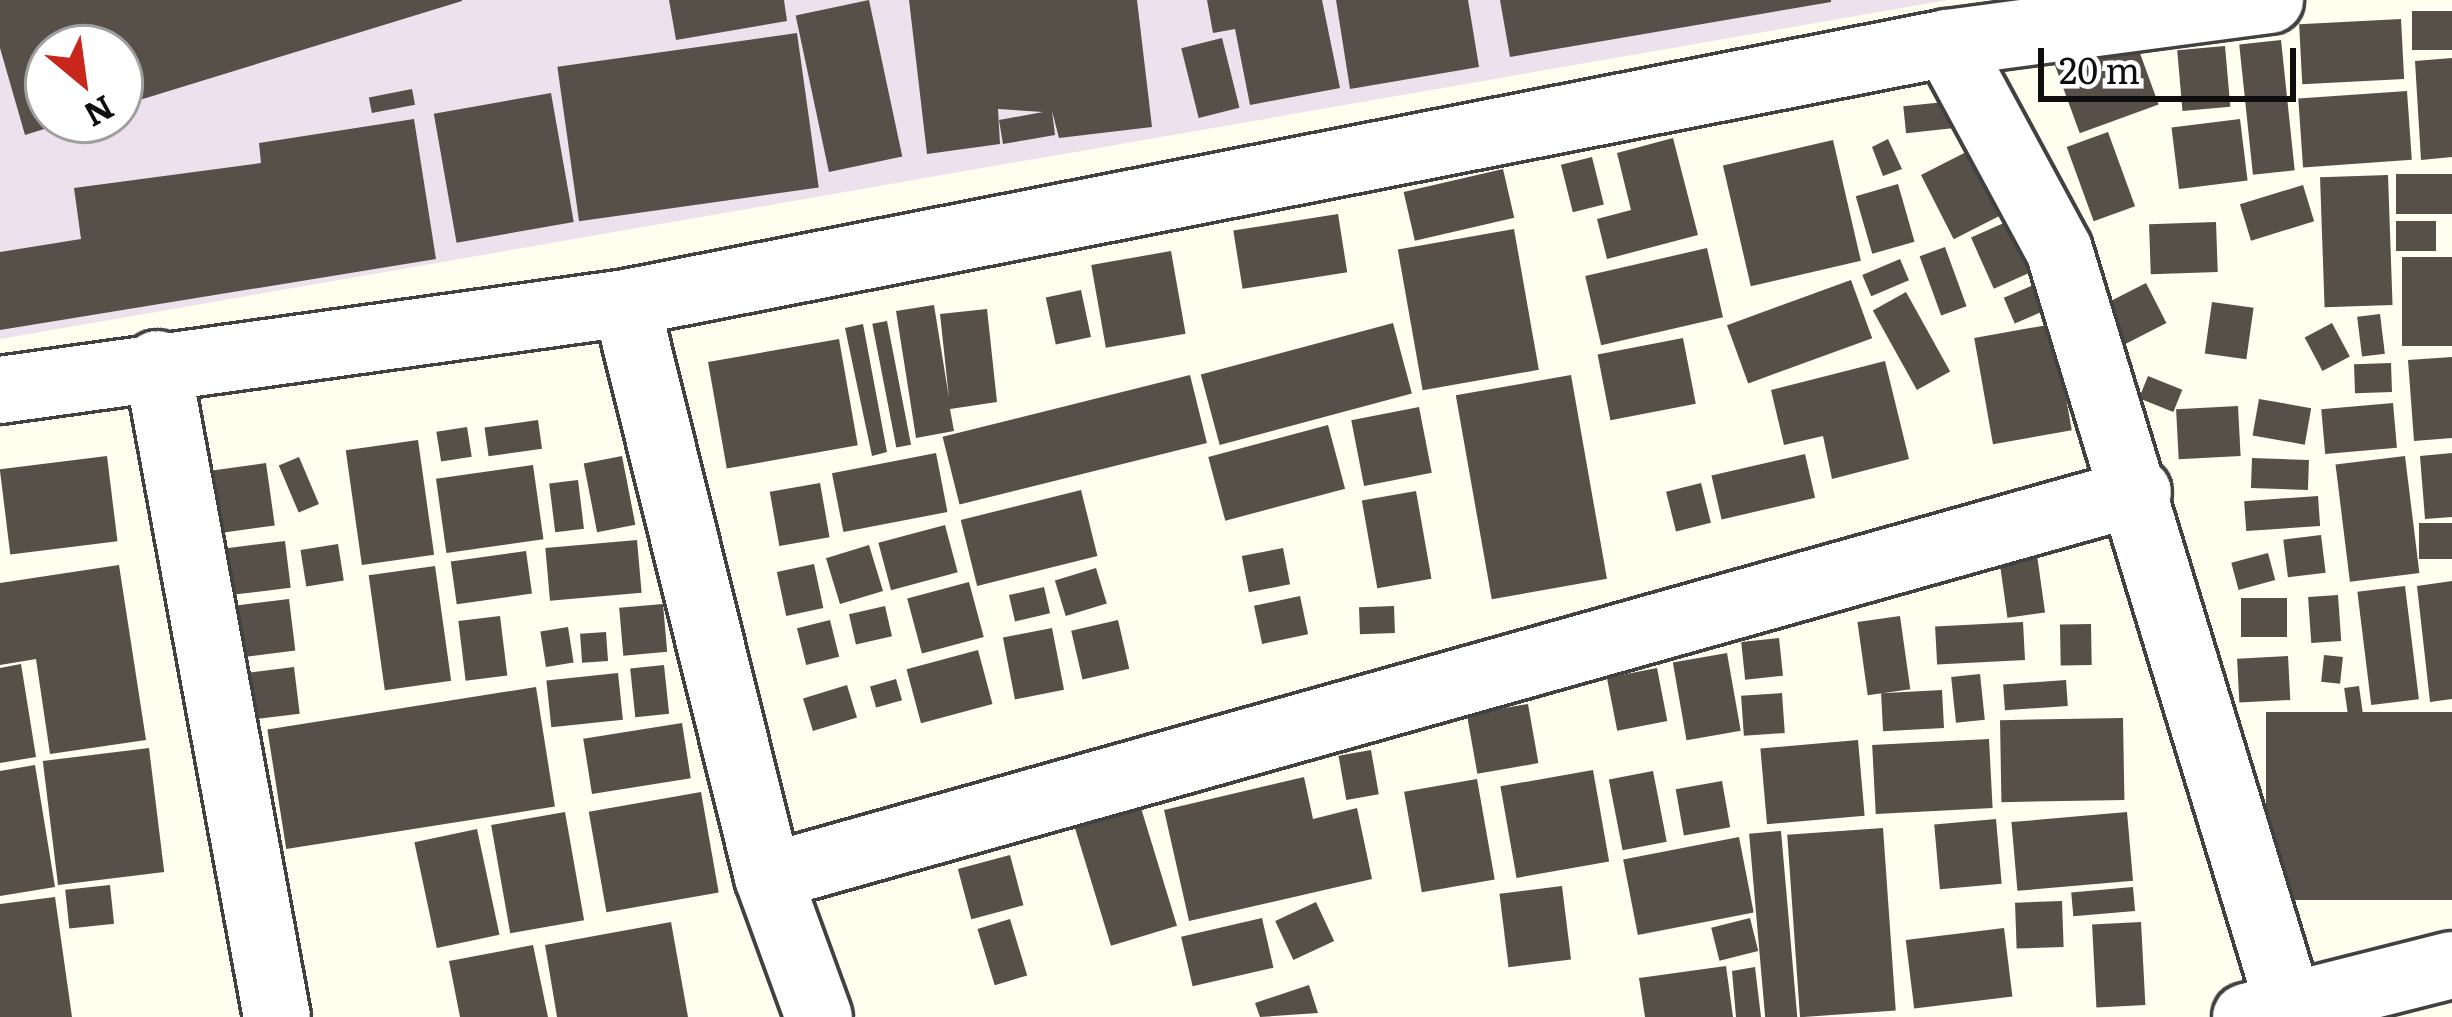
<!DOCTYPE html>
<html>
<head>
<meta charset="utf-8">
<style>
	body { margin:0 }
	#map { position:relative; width:2452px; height:1017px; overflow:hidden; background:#fffeef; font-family:Literata,serif }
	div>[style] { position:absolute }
	.industrial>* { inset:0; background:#ede1ed }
	.building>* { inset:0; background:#575049; transform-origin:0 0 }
	.roads { filter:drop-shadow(3px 0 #414141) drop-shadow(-3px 0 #414141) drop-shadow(0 3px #414141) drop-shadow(0 -3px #414141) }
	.minor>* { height:66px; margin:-33px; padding:0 33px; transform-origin:33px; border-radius:33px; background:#fff }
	span { translate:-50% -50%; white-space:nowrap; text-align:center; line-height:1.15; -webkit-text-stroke:12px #fff; paint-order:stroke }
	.north { position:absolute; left:24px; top:24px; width:120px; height:120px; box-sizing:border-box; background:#fff; border:3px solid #9f9f9f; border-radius:50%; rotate:151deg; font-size:33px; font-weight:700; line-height:48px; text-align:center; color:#0e0e0e }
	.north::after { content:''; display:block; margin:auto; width:42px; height:54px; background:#c9271b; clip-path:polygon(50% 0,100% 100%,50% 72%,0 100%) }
	.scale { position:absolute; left:2038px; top:48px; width:258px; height:54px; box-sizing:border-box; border:6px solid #0e0e0e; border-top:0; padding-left:15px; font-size:36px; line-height:42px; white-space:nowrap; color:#0e0e0e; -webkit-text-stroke:9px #fff; paint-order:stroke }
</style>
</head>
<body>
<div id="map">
	<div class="industrial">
		<div style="clip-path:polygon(evenodd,0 0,1948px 0,0 339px,0 0,48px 48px,120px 48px,120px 120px,48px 120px,48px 48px)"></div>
	</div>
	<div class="building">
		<div style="clip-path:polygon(0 0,462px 0,462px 1px,120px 106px,120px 48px,48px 48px,48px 120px,70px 121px,25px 135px,0 48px)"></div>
		<div style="clip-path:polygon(669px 0,784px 0,787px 21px,676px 40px)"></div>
		<div style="left:869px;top:0;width:160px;height:75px;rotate:78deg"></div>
		<div style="clip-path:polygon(909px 0,1137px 0,1152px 127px,1059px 138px,1052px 111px,1055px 135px,1003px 144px,999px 120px,1043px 112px,998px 109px,1000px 144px,927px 154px)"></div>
		<div style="clip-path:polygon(1207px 0,1322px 0,1340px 88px,1250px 105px,1235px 29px,1213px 33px)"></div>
		<div style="clip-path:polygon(1336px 0,1468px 0,1479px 67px,1350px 89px)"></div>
		<div style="clip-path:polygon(1500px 0,1831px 0,1831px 2px,1510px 57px)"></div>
		<div style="left:2452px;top:11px;width:39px;height:40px;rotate:90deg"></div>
		<div style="left:2401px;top:19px;width:60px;height:102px;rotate:87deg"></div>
		<div style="left:797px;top:33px;width:156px;height:242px;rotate:82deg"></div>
		<div style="left:2133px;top:34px;width:75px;height:84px;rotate:70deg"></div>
		<div style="left:1222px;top:38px;width:72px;height:42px;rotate:76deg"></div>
		<div style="left:2281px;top:40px;width:131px;height:42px;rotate:84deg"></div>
		<div style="left:2225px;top:46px;width:61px;height:48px;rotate:85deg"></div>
		<div style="clip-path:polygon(2452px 58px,2452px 157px,2421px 160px,2415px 61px)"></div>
		<div style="left:412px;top:89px;width:16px;height:44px;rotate:79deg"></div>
		<div style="left:2407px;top:91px;width:69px;height:109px;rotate:86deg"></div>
		<div style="left:551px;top:93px;width:131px;height:119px;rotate:80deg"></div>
		<div style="left:1954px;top:101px;width:27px;height:51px;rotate:84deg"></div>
		<div style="clip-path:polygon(414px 119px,436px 259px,0 330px,0 252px,81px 239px,74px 188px,261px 163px,259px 143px)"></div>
		<div style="left:2240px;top:119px;width:62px;height:69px;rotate:83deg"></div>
		<div style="left:2108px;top:132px;width:79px;height:44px;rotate:70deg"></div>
		<div style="clip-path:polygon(1673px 138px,1698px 235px,1607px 259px,1597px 219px,1631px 210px,1617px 153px)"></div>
		<div style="clip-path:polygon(1888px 139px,1902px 169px,1883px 176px,1872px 147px)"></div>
		<div style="left:1833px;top:140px;width:124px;height:113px;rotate:77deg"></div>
		<div style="left:1978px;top:146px;width:72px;height:64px;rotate:63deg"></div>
		<div style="left:1592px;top:157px;width:49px;height:32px;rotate:76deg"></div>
		<div style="left:1503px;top:169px;width:50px;height:102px;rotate:77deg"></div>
		<div style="left:2452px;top:174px;width:40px;height:56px;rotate:90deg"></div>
		<div style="left:2388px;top:175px;width:130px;height:68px;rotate:88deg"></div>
		<div style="left:1898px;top:184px;width:60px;height:44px;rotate:74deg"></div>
		<div style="left:2303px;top:185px;width:38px;height:66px;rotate:73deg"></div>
		<div style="left:1338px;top:214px;width:59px;height:106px;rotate:81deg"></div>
		<div style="left:2024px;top:214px;width:56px;height:58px;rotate:66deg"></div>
		<div style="left:2396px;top:221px;width:40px;height:30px"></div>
		<div style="left:2216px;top:222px;width:50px;height:67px;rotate:88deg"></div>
		<div style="left:1514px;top:229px;width:143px;height:118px;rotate:80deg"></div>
		<div style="left:1945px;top:247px;width:63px;height:27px;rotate:70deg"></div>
		<div style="left:1707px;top:248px;width:71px;height:125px;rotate:77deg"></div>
		<div style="left:1171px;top:251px;width:84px;height:81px;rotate:80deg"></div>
		<div style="left:2452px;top:257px;width:89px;height:50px;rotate:90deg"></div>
		<div style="left:1900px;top:259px;width:23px;height:41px;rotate:67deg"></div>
		<div style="left:1851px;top:280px;width:62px;height:132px;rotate:70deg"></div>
		<div style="left:2146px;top:283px;width:45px;height:67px;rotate:63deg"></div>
		<div style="left:2036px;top:284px;width:28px;height:35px;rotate:67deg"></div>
		<div style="left:1081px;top:290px;width:48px;height:36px;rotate:78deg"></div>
		<div style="left:1906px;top:292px;width:91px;height:38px;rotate:61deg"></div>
		<div style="left:2212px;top:302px;width:42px;height:52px;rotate:8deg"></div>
		<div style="clip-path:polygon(934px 305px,949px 398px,940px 314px,987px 309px,997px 402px,950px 409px,954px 431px,916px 438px,896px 311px)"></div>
		<div style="left:2380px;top:314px;width:40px;height:23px;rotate:83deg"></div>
		<div style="left:887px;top:321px;width:126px;height:15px;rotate:79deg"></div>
		<div style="left:1393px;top:323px;width:73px;height:199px;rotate:75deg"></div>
		<div style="left:2332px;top:323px;width:38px;height:31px;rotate:62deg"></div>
		<div style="clip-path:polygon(863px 324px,887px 452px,872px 456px,845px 328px)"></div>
		<div style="left:2053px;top:324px;width:108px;height:80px;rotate:80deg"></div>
		<div style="left:1683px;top:338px;width:67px;height:87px;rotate:79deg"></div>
		<div style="left:839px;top:339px;width:108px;height:133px;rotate:80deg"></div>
		<div style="clip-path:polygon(2452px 357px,2452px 438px,2414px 441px,2408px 360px)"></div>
		<div style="clip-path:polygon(1885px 361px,1909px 459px,1832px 479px,1823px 436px,1784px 445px,1771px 390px)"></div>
		<div style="left:2391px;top:363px;width:29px;height:37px;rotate:88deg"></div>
		<div style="left:1190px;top:375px;width:70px;height:255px;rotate:76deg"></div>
		<div style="left:1571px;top:375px;width:207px;height:117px;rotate:80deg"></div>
		<div style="left:2148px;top:376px;width:37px;height:24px;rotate:22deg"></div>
		<div style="left:2259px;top:399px;width:53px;height:37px;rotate:10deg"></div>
		<div style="left:2393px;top:403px;width:45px;height:72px;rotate:85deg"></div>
		<div style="left:2238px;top:406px;width:50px;height:62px;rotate:87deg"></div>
		<div style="left:1419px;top:407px;width:67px;height:69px;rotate:79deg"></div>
		<div style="left:538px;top:420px;width:29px;height:54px;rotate:82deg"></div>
		<div style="left:1328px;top:425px;width:66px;height:124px;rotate:75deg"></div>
		<div style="left:467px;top:427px;width:30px;height:31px;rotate:81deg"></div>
		<div style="left:418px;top:440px;width:116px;height:73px;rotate:82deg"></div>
		<div style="left:936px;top:453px;width:60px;height:106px;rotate:79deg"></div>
		<div style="clip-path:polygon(2452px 453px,2452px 517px,2425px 519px,2420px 456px)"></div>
		<div style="left:1805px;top:454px;width:45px;height:96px;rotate:77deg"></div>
		<div style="left:107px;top:456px;width:86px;height:108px;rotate:83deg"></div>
		<div style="left:622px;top:456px;width:70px;height:39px;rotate:79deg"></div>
		<div style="left:2405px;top:456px;width:118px;height:70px;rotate:83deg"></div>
		<div style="left:299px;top:457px;width:51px;height:22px;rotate:67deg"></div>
		<div style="left:2252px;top:458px;width:57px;height:30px;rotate:2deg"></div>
		<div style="left:266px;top:463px;width:63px;height:69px;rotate:82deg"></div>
		<div style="left:533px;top:465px;width:75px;height:98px;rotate:82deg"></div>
		<div style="left:578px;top:480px;width:49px;height:29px;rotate:83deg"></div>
		<div style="left:820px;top:483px;width:55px;height:51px;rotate:80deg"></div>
		<div style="left:1701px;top:483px;width:41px;height:36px;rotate:76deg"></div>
		<div style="left:1081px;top:490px;width:68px;height:124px;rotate:76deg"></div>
		<div style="left:1416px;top:491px;width:89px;height:55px;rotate:80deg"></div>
		<div style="left:2318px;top:496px;width:30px;height:74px;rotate:86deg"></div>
		<div style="left:2452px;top:523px;width:36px;height:33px;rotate:90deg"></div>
		<div style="left:945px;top:525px;width:49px;height:69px;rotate:75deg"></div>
		<div style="left:2321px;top:535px;width:38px;height:38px;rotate:83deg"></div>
		<div style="left:637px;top:540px;width:53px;height:92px;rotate:85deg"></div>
		<div style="left:285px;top:541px;width:47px;height:63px;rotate:83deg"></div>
		<div style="left:338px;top:544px;width:37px;height:38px;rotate:81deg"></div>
		<div style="left:869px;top:545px;width:48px;height:45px;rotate:73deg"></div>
		<div style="left:1283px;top:548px;width:37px;height:42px;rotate:79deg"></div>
		<div style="left:526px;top:551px;width:43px;height:76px;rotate:82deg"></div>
		<div style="left:2268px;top:553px;width:28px;height:38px;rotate:75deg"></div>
		<div style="left:2037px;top:555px;width:58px;height:38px;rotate:82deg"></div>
		<div style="left:814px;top:564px;width:45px;height:38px;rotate:78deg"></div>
		<div style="clip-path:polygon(119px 565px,146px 740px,50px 754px,36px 659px,0 665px,0 583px)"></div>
		<div style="left:435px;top:566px;width:116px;height:67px;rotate:82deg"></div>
		<div style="left:1096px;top:568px;width:37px;height:43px;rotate:73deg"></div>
		<div style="clip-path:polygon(2452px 581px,2452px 699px,2430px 702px,2417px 586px)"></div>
		<div style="left:969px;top:582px;width:57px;height:64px;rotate:75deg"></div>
		<div style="left:2405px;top:586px;width:114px;height:48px;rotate:83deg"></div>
		<div style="left:1044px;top:587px;width:27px;height:36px;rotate:77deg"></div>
		<div style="left:2338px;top:595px;width:46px;height:30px;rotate:86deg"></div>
		<div style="left:1300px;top:596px;width:39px;height:47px;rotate:78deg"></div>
		<div style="left:2287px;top:598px;width:39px;height:46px;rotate:90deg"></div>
		<div style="left:289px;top:599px;width:52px;height:59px;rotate:83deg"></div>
		<div style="left:663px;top:604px;width:48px;height:44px;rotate:85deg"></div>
		<div style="left:885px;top:606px;width:31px;height:37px;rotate:77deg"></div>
		<div style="left:1394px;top:606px;width:27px;height:35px;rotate:88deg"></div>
		<div style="left:500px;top:616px;width:60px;height:42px;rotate:83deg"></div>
		<div style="left:1900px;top:616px;width:74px;height:43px;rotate:82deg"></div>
		<div style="left:830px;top:620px;width:38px;height:34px;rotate:76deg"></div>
		<div style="left:1118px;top:620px;width:50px;height:48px;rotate:77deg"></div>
		<div style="left:2023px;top:622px;width:38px;height:88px;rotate:87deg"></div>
		<div style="left:2091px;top:624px;width:41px;height:31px;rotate:89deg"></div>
		<div style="left:568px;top:627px;width:36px;height:28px;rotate:81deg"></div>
		<div style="left:1052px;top:628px;width:63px;height:50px;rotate:79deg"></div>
		<div style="left:606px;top:632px;width:29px;height:26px;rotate:86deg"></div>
		<div style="left:1779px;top:638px;width:38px;height:38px;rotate:84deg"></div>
		<div style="left:978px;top:650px;width:56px;height:74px;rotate:75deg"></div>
		<div style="left:1727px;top:653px;width:79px;height:55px;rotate:80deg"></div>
		<div style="left:2324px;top:655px;width:19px;height:27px;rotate:6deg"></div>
		<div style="left:2288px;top:656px;width:44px;height:51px;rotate:87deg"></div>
		<div style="clip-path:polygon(21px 664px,36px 757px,0 763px,0 668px)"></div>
		<div style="left:664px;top:665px;width:49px;height:34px;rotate:84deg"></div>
		<div style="left:294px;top:667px;width:47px;height:51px;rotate:83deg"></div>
		<div style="left:1657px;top:668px;width:54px;height:51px;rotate:79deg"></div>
		<div style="left:618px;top:673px;width:47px;height:72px;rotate:84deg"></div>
		<div style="left:1980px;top:674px;width:46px;height:29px;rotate:84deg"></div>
		<div style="left:896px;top:679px;width:22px;height:27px;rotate:74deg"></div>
		<div style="left:2066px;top:680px;width:26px;height:63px;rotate:86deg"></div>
		<div style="left:847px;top:685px;width:34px;height:46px;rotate:73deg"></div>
		<div style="left:2359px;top:686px;width:27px;height:15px;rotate:82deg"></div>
		<div style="left:536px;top:687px;width:121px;height:272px;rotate:81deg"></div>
		<div style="left:1942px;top:690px;width:38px;height:61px;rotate:87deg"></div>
		<div style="left:1782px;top:693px;width:40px;height:41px;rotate:86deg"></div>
		<div style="left:1528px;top:704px;width:60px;height:62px;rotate:80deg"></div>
		<div style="left:2452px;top:712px;width:188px;height:186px;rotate:90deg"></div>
		<div style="left:2123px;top:718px;width:82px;height:123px;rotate:89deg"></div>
		<div style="left:682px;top:723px;width:56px;height:100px;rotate:81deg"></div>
		<div style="left:1989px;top:739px;width:69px;height:117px;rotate:87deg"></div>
		<div style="left:1858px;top:740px;width:76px;height:98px;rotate:85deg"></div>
		<div style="left:149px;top:748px;width:125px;height:107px;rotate:83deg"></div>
		<div style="left:1371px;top:750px;width:45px;height:33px;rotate:80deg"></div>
		<div style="clip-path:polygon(35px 765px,55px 887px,0 896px,0 771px)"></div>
		<div style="left:1593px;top:770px;width:93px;height:94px;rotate:80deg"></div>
		<div style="left:1653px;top:771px;width:72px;height:45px;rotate:79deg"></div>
		<div style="clip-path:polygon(1304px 777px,1313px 819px,1357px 808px,1372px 879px,1189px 921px,1164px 810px)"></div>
		<div style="left:1477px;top:779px;width:102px;height:74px;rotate:80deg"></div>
		<div style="left:1722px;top:781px;width:47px;height:47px;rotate:80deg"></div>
		<div style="left:701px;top:792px;width:102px;height:114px;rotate:80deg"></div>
		<div style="left:1141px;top:808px;width:123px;height:69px;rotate:73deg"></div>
		<div style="left:565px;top:812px;width:110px;height:75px;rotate:80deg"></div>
		<div style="left:2127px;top:812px;width:69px;height:116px;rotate:85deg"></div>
		<div style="left:1996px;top:819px;width:65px;height:62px;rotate:85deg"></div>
		<div style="left:1883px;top:828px;width:183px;height:96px;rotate:86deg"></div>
		<div style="left:477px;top:829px;width:108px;height:64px;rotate:78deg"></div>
		<div style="left:1781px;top:831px;width:187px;height:32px;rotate:85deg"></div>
		<div style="left:1739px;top:837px;width:77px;height:118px;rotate:79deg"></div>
		<div style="left:1010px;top:855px;width:52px;height:54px;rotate:75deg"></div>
		<div style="left:110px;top:885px;width:39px;height:45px;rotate:84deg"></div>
		<div style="left:1562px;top:886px;width:74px;height:63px;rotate:83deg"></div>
		<div style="left:2133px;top:887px;width:24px;height:62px;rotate:85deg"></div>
		<div style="clip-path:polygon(55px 897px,72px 1017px,0 1017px,0 904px)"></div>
		<div style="left:2062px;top:901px;width:46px;height:47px;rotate:88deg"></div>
		<div style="left:1316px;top:902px;width:43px;height:45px;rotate:65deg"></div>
		<div style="left:1262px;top:918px;width:51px;height:83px;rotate:77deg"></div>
		<div style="left:1750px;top:918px;width:34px;height:40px;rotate:76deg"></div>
		<div style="left:1010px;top:919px;width:59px;height:34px;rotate:73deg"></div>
		<div style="clip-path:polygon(671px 922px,688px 1017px,557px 1017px,545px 945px)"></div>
		<div style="left:2141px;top:922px;width:83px;height:49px;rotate:87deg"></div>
		<div style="left:2004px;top:928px;width:69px;height:99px;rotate:83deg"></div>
		<div style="clip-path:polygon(533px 945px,548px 1017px,460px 1017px,449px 961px)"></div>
		<div style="clip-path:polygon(1726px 966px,1733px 1017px,1645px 1017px,1639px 978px)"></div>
		<div style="clip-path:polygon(1755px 967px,1761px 1017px,1736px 1017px,1732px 971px)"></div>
		<div style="clip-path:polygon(1309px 985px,1318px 1013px,1260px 1017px,1255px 1003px)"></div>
	</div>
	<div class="roads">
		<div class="minor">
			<div style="left:1947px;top:43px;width:235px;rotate:61.6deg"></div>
			<div style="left:2059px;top:250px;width:790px;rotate:73.08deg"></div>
			<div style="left:626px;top:303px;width:591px;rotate:76.1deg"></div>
			<div style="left:768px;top:877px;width:149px;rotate:70deg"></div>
			<div style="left:157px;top:364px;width:664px;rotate:79.59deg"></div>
			<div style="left:0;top:390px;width:632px;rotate:-7.91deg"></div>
			<div style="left:626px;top:303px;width:1346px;rotate:-11.13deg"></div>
			<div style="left:1947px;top:43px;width:326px;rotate:-7.6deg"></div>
			<div style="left:768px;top:877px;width:1423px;rotate:-15.7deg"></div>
			<div style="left:2246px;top:1017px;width:212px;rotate:-14.2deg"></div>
		</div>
	</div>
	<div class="north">N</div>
	<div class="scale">20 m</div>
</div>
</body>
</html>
